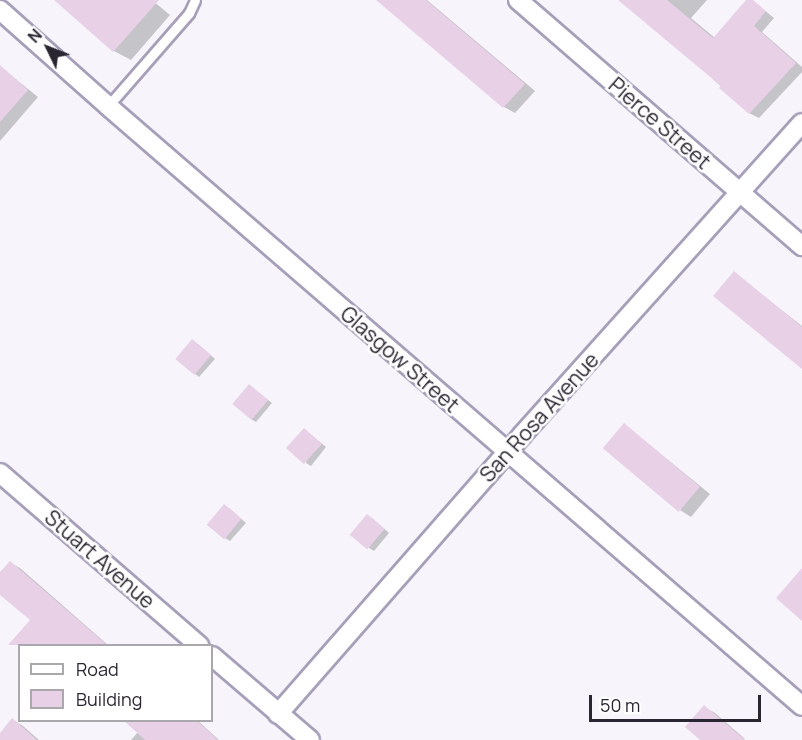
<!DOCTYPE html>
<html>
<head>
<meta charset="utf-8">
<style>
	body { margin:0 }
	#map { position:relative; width:802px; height:740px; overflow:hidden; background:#f7f5fb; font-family:Manrope,sans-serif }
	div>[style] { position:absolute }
	.shadow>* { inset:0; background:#0003 }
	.building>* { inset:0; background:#e8d1e7; transform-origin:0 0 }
	.roads { filter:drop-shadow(2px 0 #a79fb9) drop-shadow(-2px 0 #a79fb9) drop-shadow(0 2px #a79fb9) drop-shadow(0 -2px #a79fb9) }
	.lane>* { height:9px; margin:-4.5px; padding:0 4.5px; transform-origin:4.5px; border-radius:4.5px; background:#fff }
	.street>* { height:18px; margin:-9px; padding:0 9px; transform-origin:9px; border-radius:9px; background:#fff }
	span { translate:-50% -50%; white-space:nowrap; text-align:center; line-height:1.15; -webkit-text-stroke:5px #fff; paint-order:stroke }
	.street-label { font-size:21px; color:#2a2631 }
	.legend { position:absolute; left:18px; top:644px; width:195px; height:78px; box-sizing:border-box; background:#fff; border:2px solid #aaa8ad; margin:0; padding:8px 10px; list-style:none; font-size:18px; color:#2a2631 }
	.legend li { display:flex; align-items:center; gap:12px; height:30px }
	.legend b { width:30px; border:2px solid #aaa8ad }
	.north { position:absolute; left:18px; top:18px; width:60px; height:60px; -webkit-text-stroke:4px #fff; paint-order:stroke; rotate:313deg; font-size:16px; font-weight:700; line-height:24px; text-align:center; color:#2a2631 }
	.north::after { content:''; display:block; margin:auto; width:21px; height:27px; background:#2a2631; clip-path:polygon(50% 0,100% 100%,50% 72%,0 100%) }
	.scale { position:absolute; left:589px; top:695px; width:172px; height:27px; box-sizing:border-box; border:3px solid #2a2631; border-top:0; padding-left:8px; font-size:18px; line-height:21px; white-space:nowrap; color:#2a2631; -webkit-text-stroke:4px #fff; paint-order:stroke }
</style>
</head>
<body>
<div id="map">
	<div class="shadow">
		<div style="clip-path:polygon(56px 0,152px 0,170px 15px,131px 60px,114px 51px)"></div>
		<div style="clip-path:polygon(381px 0,427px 0,535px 91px,515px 113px,504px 107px)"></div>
		<div style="clip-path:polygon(629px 0,707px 0,691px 18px,715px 38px,748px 0,752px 0,774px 18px,762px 32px,802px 67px,802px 72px,759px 118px,749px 113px)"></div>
		<div style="clip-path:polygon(2px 68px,38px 97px,0 141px,0 70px)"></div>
		<div style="clip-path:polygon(734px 273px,802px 326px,802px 366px)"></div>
		<div style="clip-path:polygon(198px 344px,215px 359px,199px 377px,177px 359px)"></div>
		<div style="clip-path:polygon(254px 389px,272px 403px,256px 422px,251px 419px)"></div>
		<div style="clip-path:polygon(625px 425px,710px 494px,691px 517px,680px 510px)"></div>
		<div style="clip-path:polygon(309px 433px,326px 447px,311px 466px,306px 463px)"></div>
		<div style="clip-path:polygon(229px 508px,246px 523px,230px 541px,225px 538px)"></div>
		<div style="clip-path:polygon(372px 518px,389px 533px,374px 551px,369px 548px)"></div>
		<div style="clip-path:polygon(10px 563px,20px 568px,109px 646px,61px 646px,0 593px,0 574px)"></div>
		<div style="clip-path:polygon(704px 707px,715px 713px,745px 739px,703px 740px)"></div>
		<div style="clip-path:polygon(13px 720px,23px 726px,39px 740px,0 740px,0 735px)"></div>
		<div style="clip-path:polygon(125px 720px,197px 720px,219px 740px,131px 740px,138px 732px)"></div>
	</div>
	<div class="building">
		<div style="clip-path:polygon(54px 0,159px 0,113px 52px)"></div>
		<div style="clip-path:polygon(376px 0,426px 0,525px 84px,503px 108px)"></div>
		<div style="clip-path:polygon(618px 0,667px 0,713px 38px,746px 0,753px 0,766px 11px,754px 26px,796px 63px,749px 114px,719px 88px,721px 86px)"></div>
		<div style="clip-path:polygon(0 65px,28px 90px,0 122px)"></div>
		<div style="clip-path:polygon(734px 271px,802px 327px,802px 369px,713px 296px)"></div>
		<div style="left:192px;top:339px;width:25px;height:26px;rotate:40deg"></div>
		<div style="left:249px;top:384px;width:25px;height:26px;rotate:40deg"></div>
		<div style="left:624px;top:423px;width:99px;height:33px;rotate:40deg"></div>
		<div style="left:304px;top:428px;width:24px;height:27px;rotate:42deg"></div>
		<div style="left:224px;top:504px;width:23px;height:27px;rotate:40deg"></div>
		<div style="left:367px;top:514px;width:23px;height:27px;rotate:40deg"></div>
		<div style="clip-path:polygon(10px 561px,39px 586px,107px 645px,8px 645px,30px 620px,0 595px,0 572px)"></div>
		<div style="clip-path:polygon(802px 568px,802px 621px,776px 598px)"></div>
		<div style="clip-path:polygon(704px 705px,745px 740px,700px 740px,685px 727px)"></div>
		<div style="clip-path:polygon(12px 718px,37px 740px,0 740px,0 733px)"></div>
		<div style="clip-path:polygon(123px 720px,196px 720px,218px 740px,145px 740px)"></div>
	</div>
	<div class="roads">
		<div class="lane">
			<div style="left:108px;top:106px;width:123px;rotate:-48.9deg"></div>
			<div style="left:189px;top:13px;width:14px;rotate:-65deg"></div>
		</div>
		<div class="street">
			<div style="left:518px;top:0;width:376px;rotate:40.9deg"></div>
			<div style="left:0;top:10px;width:144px;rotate:41.6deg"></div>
			<div style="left:108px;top:106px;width:917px;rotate:40.85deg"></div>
			<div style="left:0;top:473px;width:264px;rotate:40.9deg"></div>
			<div style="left:212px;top:656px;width:129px;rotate:40.6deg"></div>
			<div style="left:278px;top:714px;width:371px;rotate:-48.8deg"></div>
			<div style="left:522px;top:435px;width:419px;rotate:-48.1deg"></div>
		</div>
	</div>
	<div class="street-label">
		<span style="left:660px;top:123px;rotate:41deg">Pierce Street</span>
		<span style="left:400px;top:359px;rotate:41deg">Glasgow Street</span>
		<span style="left:539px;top:417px;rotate:-48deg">San Rosa Avenue</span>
		<span style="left:100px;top:559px;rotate:41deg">Stuart Avenue</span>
	</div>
	<ul class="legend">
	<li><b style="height:8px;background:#fff"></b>Road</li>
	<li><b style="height:16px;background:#e8d1e7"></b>Building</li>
	</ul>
	<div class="north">N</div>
	<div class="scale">50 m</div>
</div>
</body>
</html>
